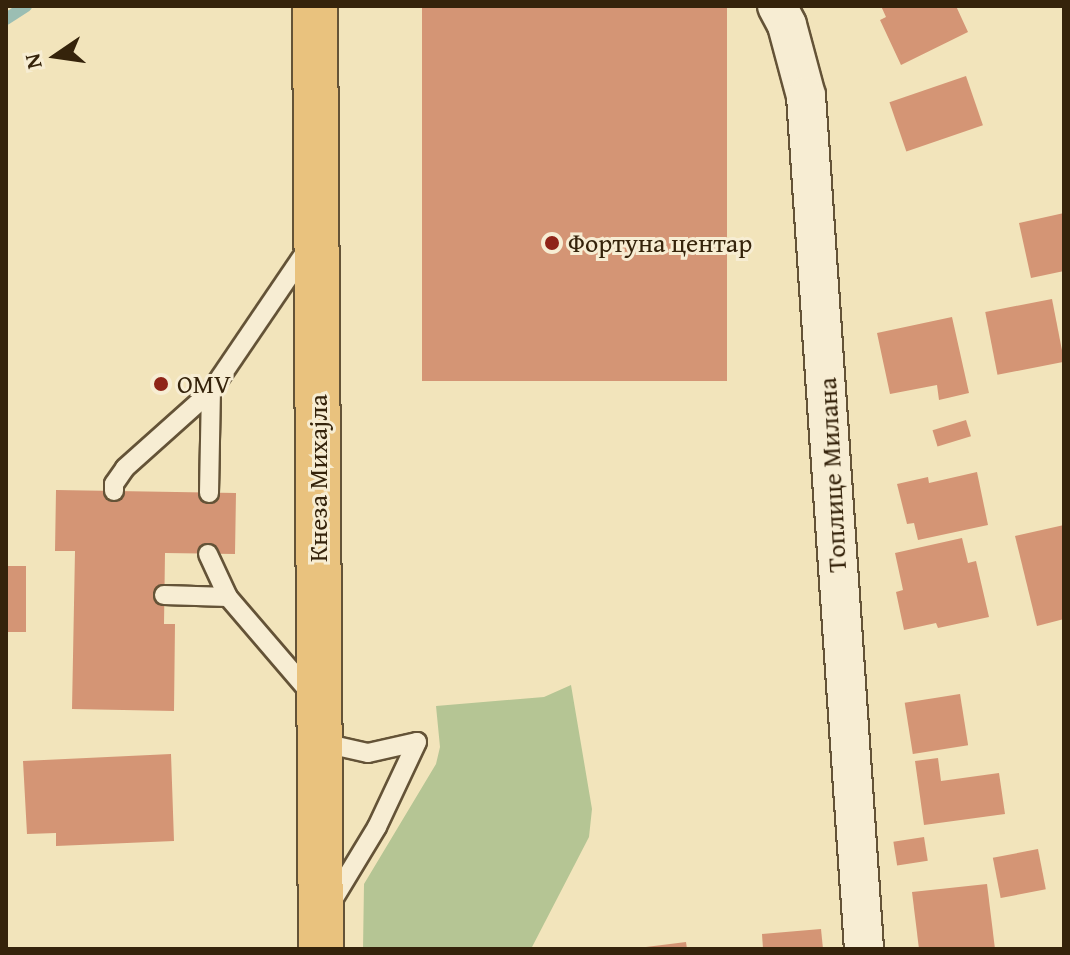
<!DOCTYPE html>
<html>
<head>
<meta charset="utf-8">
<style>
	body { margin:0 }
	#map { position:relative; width:1070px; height:955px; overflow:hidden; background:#f2e4bb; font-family:"Gentium Book Plus",serif }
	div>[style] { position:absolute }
	.green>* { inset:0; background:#b5c594 }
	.stream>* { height:12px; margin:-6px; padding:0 6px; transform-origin:6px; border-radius:6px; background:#9bbeb3 }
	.building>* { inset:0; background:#d49575; transform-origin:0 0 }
	.roads { filter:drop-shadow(2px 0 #645337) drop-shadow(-2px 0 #645337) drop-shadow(0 2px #645337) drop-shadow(0 -2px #645337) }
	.lane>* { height:18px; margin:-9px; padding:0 9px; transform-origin:9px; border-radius:9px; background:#f7edd3 }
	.street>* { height:38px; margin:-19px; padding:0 19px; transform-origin:19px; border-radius:19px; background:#f7edd3 }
	.primary>* { height:44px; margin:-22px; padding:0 22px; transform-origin:22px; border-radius:22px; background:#e9c27e }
	.dots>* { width:22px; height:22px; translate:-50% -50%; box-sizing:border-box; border:4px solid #f7edd3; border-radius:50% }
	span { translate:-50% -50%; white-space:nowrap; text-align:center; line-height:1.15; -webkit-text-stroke:6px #f7edd3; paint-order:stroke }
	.poi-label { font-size:26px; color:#35230b }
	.left { translate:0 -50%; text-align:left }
	.street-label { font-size:26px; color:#35230b }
	.frame { position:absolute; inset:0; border:8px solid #35230b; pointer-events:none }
	.north { position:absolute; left:16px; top:16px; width:80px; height:80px; -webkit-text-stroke:6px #f7edd3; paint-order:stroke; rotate:257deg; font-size:22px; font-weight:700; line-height:32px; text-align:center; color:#35230b }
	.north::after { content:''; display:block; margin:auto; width:28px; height:36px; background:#35230b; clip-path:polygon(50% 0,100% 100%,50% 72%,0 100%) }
</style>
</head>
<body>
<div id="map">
	<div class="green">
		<div style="clip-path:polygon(571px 685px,592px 809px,589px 837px,531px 949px,363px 949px,364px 884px,436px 764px,440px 747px,436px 706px,544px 697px)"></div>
	</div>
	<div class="stream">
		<div style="left:6px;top:19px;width:24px;rotate:-33deg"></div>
	</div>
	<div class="building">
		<div style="left:422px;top:6px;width:305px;height:375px"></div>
		<div style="clip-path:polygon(881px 6px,956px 6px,968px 32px,901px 65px,880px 20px,886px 17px)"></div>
		<div style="left:966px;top:76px;width:52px;height:81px;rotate:71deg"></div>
		<div style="clip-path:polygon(1064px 213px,1064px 271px,1031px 278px,1019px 223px)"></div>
		<div style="left:1052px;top:299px;width:64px;height:68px;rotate:79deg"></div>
		<div style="clip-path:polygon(952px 317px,969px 393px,939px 400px,937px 385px,890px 394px,877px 333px)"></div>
		<div style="left:966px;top:420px;width:17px;height:35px;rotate:73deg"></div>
		<div style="clip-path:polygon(977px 472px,988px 525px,918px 540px,914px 523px,907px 524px,897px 484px,928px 477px,929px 483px)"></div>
		<div style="clip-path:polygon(56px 490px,236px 493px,235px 554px,165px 553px,164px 624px,175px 624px,174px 711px,72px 709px,75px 551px,55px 551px)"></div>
		<div style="clip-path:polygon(1064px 525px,1064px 619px,1037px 626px,1015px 536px)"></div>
		<div style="clip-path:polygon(962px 538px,968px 563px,976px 561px,989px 617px,938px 628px,936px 623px,904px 630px,896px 592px,903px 590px,895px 553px)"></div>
		<div style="left:6px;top:566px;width:20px;height:66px"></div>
		<div style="left:960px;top:694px;width:52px;height:56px;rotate:81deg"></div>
		<div style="clip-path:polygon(171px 754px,174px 841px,56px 846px,56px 833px,27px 834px,23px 761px)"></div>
		<div style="clip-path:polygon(938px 758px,941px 781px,999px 773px,1005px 814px,924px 825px,915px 761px)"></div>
		<div style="left:924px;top:837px;width:24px;height:31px;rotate:81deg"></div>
		<div style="left:1038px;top:849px;width:41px;height:46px;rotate:79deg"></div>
		<div style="clip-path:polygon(987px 884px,995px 949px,919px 949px,912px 892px)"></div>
		<div style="clip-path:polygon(821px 929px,823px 949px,763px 949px,762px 934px)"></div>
		<div style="clip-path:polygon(686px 942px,687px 949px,646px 949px,646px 947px)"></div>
	</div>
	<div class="roads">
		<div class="lane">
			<div style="left:114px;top:491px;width:7px;rotate:-90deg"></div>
			<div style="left:114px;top:484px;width:19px;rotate:-55deg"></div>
			<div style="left:125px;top:468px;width:115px;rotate:-41.8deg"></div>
			<div style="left:209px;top:493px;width:102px;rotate:-88.9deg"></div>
			<div style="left:211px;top:391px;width:171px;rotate:-55.8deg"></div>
			<div style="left:208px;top:554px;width:47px;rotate:65.1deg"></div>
			<div style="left:228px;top:597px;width:129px;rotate:49.4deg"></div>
			<div style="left:164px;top:595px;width:64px;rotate:1.8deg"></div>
			<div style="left:319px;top:742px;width:50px;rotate:12.7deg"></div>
			<div style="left:368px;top:753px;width:50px;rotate:-12.7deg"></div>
			<div style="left:331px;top:903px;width:89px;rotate:-58.8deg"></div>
			<div style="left:377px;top:827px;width:94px;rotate:-64.8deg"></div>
		</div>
		<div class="street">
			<div style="left:777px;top:6px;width:21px;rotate:62deg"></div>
			<div style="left:787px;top:25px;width:73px;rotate:75deg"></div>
			<div style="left:806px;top:96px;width:855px;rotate:86.11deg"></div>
		</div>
		<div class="primary">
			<div style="left:315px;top:6px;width:943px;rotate:89.64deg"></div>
		</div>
	</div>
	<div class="dots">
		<div style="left:552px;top:243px;background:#8f2418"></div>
		<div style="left:161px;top:384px;background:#8f2418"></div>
	</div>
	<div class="poi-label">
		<span class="left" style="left:568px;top:243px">Фортуна центар</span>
		<span class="left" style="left:177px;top:384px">OMV</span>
	</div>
	<div class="street-label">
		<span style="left:832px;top:475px;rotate:-93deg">Топлице Милана</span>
		<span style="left:318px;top:478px;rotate:-90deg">Кнеза Михајла</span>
	</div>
	<div class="frame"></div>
	<div class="north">N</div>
</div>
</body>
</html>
